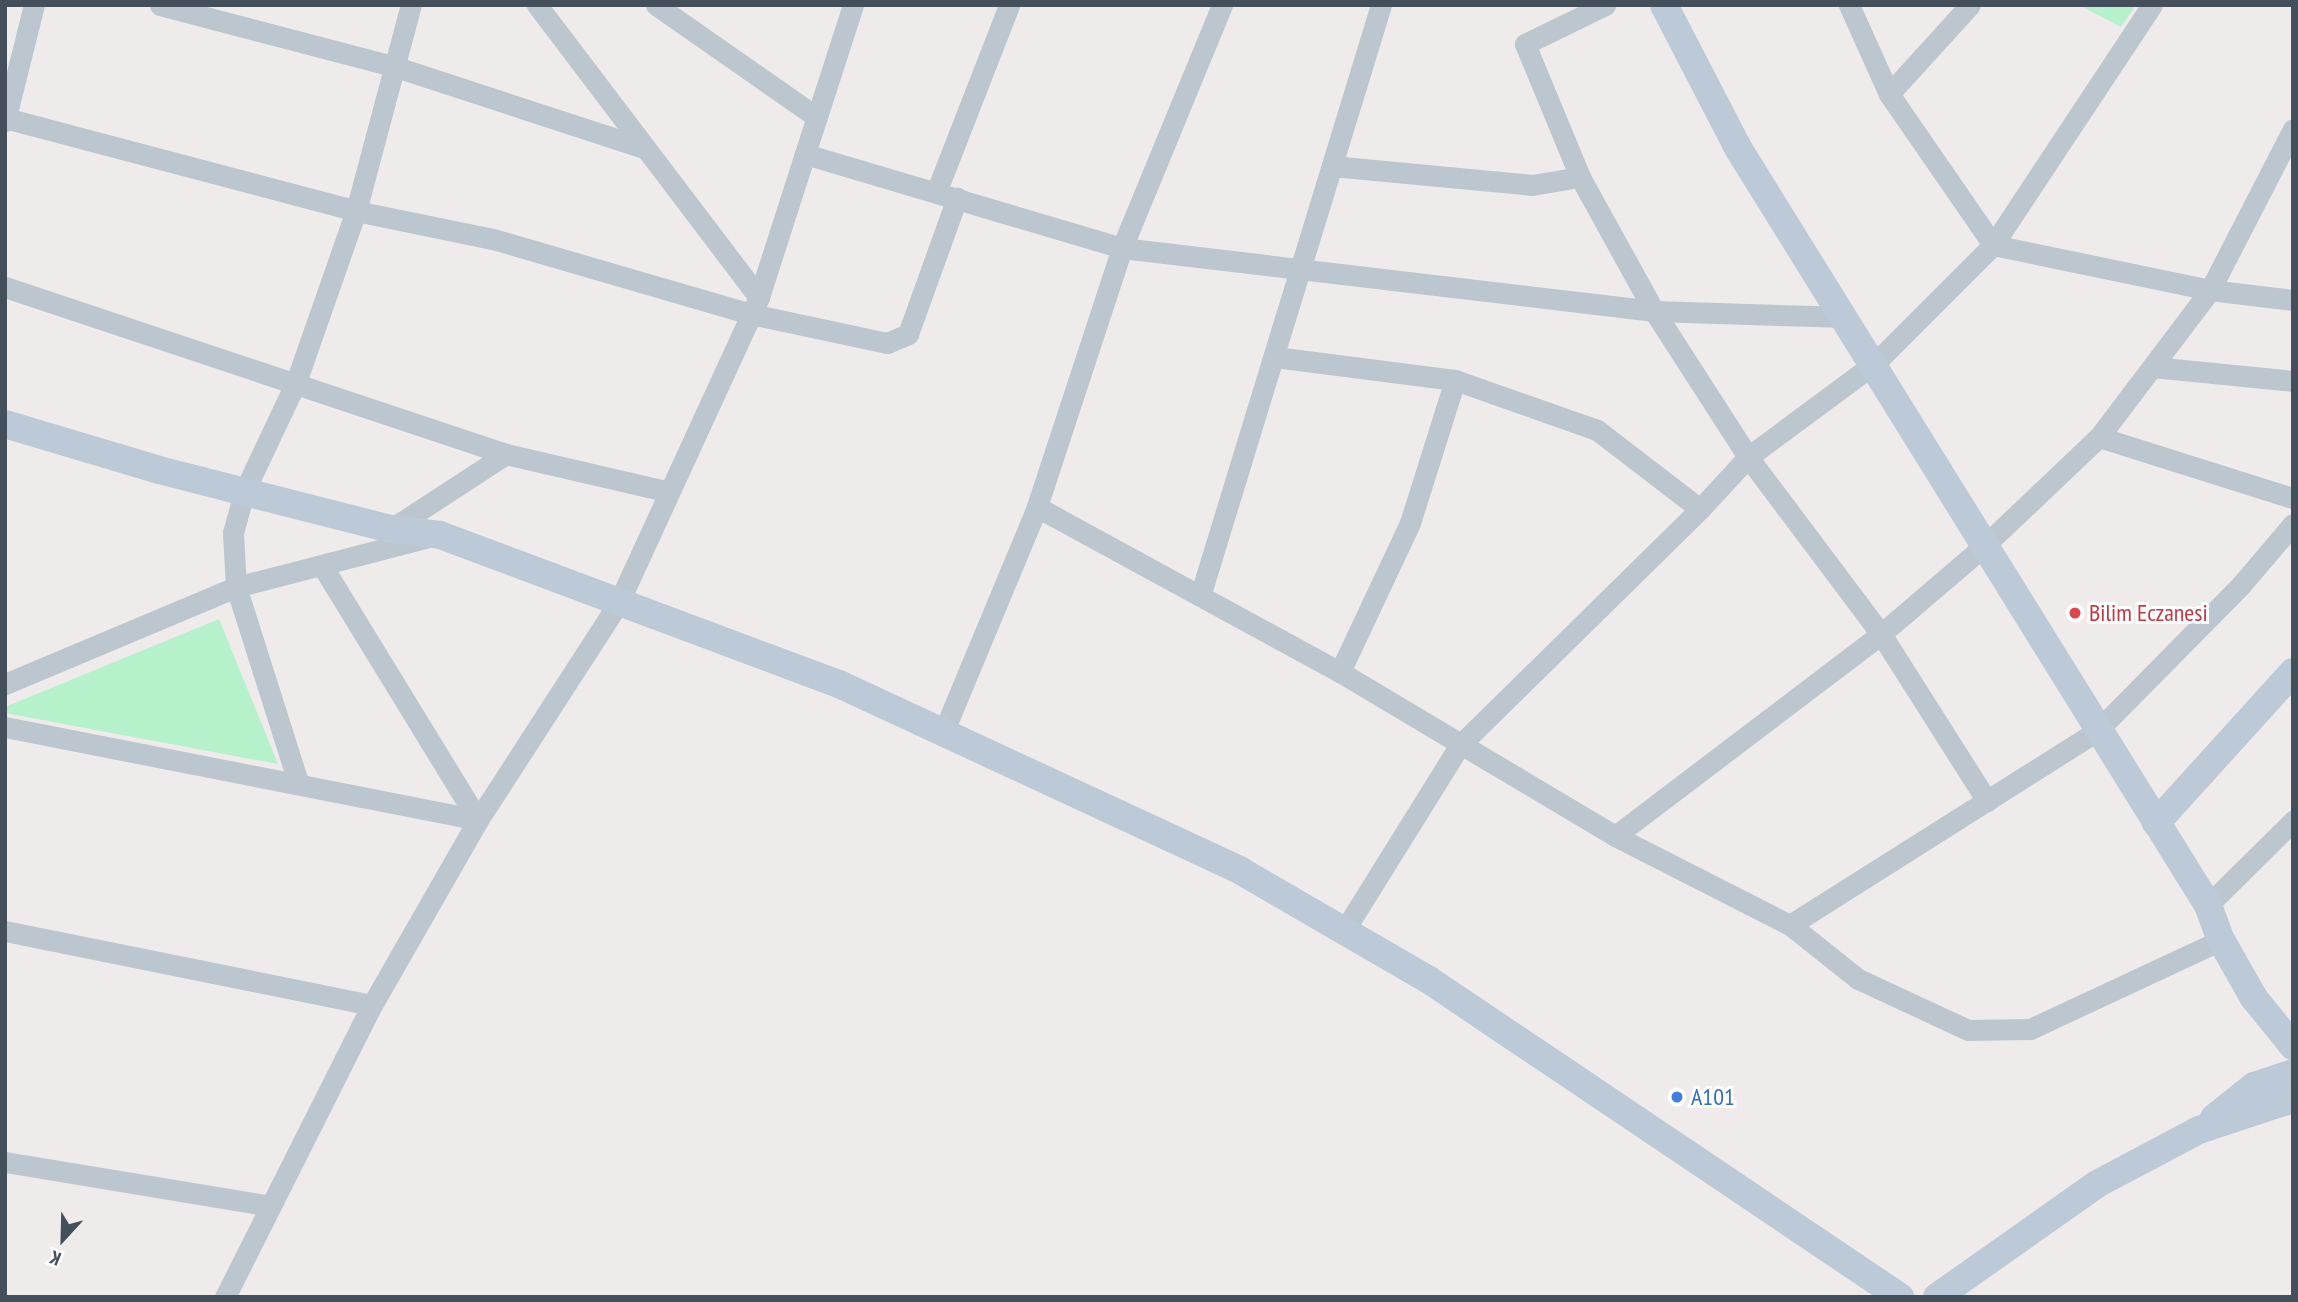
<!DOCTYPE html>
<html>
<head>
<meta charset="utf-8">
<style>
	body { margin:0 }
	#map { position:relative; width:2298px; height:1302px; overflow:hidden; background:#efebeb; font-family:"PT Sans Narrow",sans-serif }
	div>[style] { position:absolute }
	.green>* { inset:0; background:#b5f1cb }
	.street>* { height:21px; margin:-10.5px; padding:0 10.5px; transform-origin:10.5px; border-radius:10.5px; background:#bbc6cf }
	.secondary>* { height:28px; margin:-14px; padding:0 14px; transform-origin:14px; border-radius:14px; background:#bcc9d6 }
	.dots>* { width:19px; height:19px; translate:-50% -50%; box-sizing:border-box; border:4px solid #fff; border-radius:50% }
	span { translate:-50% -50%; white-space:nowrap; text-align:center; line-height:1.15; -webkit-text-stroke:6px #fff; paint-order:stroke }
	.health-label { font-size:24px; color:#be3a42 }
	.left { translate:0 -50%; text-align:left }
	.shop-label { font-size:24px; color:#366cbe }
	.frame { position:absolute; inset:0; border:7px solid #434f5a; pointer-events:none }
	.north { position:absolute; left:28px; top:1204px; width:70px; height:70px; -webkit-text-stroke:5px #fff; paint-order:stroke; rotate:202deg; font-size:19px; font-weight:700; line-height:28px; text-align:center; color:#434f5a }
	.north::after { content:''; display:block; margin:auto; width:24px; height:32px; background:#434f5a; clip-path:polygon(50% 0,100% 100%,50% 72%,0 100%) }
</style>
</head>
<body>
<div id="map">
	<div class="green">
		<div style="clip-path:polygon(2079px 5px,2136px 5px,2121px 27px)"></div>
		<div style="clip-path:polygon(219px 619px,278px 764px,5px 713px,5px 707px)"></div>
	</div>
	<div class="street">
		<div style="left:160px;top:5px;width:241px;rotate:14.7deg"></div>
		<div style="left:393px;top:66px;width:264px;rotate:18.1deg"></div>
		<div style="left:537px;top:5px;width:367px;rotate:52.8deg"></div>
		<div style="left:656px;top:5px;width:194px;rotate:34.9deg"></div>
		<div style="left:853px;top:5px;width:157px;rotate:107.9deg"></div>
		<div style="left:805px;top:154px;width:331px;rotate:16.5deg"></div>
		<div style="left:1122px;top:248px;width:536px;rotate:6.75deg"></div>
		<div style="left:1654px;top:311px;width:186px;rotate:1.8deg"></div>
		<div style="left:1222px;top:5px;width:263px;rotate:112.4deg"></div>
		<div style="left:1122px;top:248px;width:273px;rotate:108.2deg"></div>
		<div style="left:1037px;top:507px;width:345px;rotate:28.6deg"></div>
		<div style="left:1340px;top:672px;width:320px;rotate:30.8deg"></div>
		<div style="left:1615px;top:836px;width:196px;rotate:27deg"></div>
		<div style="left:1605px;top:5px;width:89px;rotate:154deg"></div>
		<div style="left:1525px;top:44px;width:144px;rotate:67.5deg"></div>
		<div style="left:1580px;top:177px;width:153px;rotate:61.1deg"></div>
		<div style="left:1654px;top:311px;width:174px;rotate:57.2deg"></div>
		<div style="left:1748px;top:457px;width:221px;rotate:53.1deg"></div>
		<div style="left:1881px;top:634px;width:198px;rotate:57.6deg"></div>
		<div style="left:1849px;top:5px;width:98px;rotate:65.8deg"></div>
		<div style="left:1889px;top:94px;width:183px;rotate:55.4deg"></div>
		<div style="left:1993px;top:245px;width:288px;rotate:-56.5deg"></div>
		<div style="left:1889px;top:94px;width:120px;rotate:-47.7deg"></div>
		<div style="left:5px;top:118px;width:363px;rotate:14.8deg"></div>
		<div style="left:356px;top:211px;width:140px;rotate:11.6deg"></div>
		<div style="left:493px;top:239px;width:269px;rotate:16.2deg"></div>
		<div style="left:751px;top:314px;width:139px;rotate:12deg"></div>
		<div style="left:887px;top:343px;width:23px;rotate:-23deg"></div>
		<div style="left:908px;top:334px;width:145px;rotate:-70.2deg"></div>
		<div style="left:5px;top:121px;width:120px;rotate:-76deg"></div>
		<div style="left:1332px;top:166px;width:201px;rotate:5.4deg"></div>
		<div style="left:1532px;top:185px;width:49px;rotate:-9.5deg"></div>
		<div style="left:937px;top:190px;width:199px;rotate:-68.7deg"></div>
		<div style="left:5px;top:287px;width:528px;rotate:18.43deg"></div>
		<div style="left:1275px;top:357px;width:181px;rotate:7.3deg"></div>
		<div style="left:1455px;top:380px;width:150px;rotate:107.5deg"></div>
		<div style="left:1410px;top:523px;width:165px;rotate:115.2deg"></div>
		<div style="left:2153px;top:367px;width:141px;rotate:5.7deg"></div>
		<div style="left:2099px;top:437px;width:203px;rotate:17.5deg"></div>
		<div style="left:1700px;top:509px;width:71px;rotate:-47.3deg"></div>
		<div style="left:1748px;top:457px;width:158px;rotate:-36.5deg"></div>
		<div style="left:1875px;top:363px;width:167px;rotate:-45deg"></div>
		<div style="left:1993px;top:245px;width:222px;rotate:11.7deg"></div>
		<div style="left:2210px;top:290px;width:84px;rotate:6.9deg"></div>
		<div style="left:391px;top:529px;width:137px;rotate:-33.1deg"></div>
		<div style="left:506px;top:454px;width:167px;rotate:13.1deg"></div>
		<div style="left:1201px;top:593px;width:615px;rotate:-72.98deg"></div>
		<div style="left:5px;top:684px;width:251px;rotate:-22.8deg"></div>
		<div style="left:236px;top:587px;width:199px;rotate:-14.5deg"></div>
		<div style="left:5px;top:727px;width:482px;rotate:11.1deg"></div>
		<div style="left:478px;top:820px;width:299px;rotate:-121.5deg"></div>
		<div style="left:943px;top:733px;width:245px;rotate:-67.4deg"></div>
		<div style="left:298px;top:782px;width:205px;rotate:-107.6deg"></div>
		<div style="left:236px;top:587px;width:54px;rotate:-93.2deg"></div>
		<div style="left:233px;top:533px;width:42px;rotate:-75deg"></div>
		<div style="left:244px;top:492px;width:122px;rotate:-64.7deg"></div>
		<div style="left:296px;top:382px;width:181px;rotate:-70.7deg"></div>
		<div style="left:356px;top:211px;width:213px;rotate:-75.1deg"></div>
		<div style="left:1615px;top:836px;width:334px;rotate:-37.2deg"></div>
		<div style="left:1881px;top:634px;width:135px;rotate:-40.5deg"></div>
		<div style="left:1984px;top:546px;width:158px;rotate:-43.5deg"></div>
		<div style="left:2099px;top:437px;width:184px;rotate:-52.9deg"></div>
		<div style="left:2210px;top:290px;width:181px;rotate:-62.7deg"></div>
		<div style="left:2208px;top:905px;width:120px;rotate:-44.7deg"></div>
		<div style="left:5px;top:931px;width:374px;rotate:11.4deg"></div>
		<div style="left:1344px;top:931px;width:218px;rotate:-58.1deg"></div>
		<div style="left:1459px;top:746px;width:338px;rotate:-44.5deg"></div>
		<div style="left:1700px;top:509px;width:130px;rotate:-142.5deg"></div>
		<div style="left:1597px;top:430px;width:151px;rotate:-160.6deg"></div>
		<div style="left:2221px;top:940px;width:211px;rotate:155deg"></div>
		<div style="left:2030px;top:1029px;width:62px;rotate:179.1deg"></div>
		<div style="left:1968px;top:1030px;width:121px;rotate:-155.1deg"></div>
		<div style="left:1858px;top:979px;width:87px;rotate:-141.5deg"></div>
		<div style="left:1790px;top:925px;width:363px;rotate:-32.3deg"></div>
		<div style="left:2097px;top:731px;width:205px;rotate:-45.4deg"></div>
		<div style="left:2241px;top:585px;width:80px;rotate:-49.6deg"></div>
		<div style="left:5px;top:1162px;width:269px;rotate:9.4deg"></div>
		<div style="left:225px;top:1297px;width:327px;rotate:-63.3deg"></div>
		<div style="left:372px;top:1005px;width:213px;rotate:-60.2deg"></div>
		<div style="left:478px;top:820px;width:257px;rotate:-57.1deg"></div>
		<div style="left:618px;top:604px;width:338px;rotate:-65.3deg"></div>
		<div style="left:759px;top:297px;width:150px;rotate:-72.2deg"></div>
	</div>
	<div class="secondary">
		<div style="left:1664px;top:5px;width:161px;rotate:62.6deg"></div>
		<div style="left:1738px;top:148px;width:891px;rotate:58.17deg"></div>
		<div style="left:2208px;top:905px;width:37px;rotate:70deg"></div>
		<div style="left:2221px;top:940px;width:67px;rotate:60.4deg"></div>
		<div style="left:2254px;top:998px;width:62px;rotate:50.9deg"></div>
		<div style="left:5px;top:424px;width:161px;rotate:16.6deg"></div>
		<div style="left:159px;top:470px;width:239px;rotate:14.3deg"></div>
		<div style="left:391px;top:529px;width:49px;rotate:7deg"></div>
		<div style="left:440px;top:535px;width:426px;rotate:20.5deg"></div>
		<div style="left:839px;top:684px;width:443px;rotate:24.9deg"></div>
		<div style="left:1241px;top:871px;width:217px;rotate:30.1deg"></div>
		<div style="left:1429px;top:980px;width:568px;rotate:33.94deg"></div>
		<div style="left:2156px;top:823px;width:204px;rotate:-47.8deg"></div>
		<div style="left:2214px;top:1118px;width:51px;rotate:-38.7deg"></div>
		<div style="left:2254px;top:1086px;width:41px;rotate:-18.4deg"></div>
		<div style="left:1937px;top:1297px;width:196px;rotate:-35.2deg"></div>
		<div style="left:2097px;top:1184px;width:115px;rotate:-27.9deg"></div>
		<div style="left:2199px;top:1130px;width:99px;rotate:-18.3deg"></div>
	</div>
	<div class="dots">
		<div style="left:2075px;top:613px;background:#e0444e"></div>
		<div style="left:1677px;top:1097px;background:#3f7fe0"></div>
	</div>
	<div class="health-label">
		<span class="left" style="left:2089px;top:613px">Bilim Eczanesi</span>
	</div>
	<div class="shop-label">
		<span class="left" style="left:1691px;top:1097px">A101</span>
	</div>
	<div class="frame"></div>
	<div class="north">K</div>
</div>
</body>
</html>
